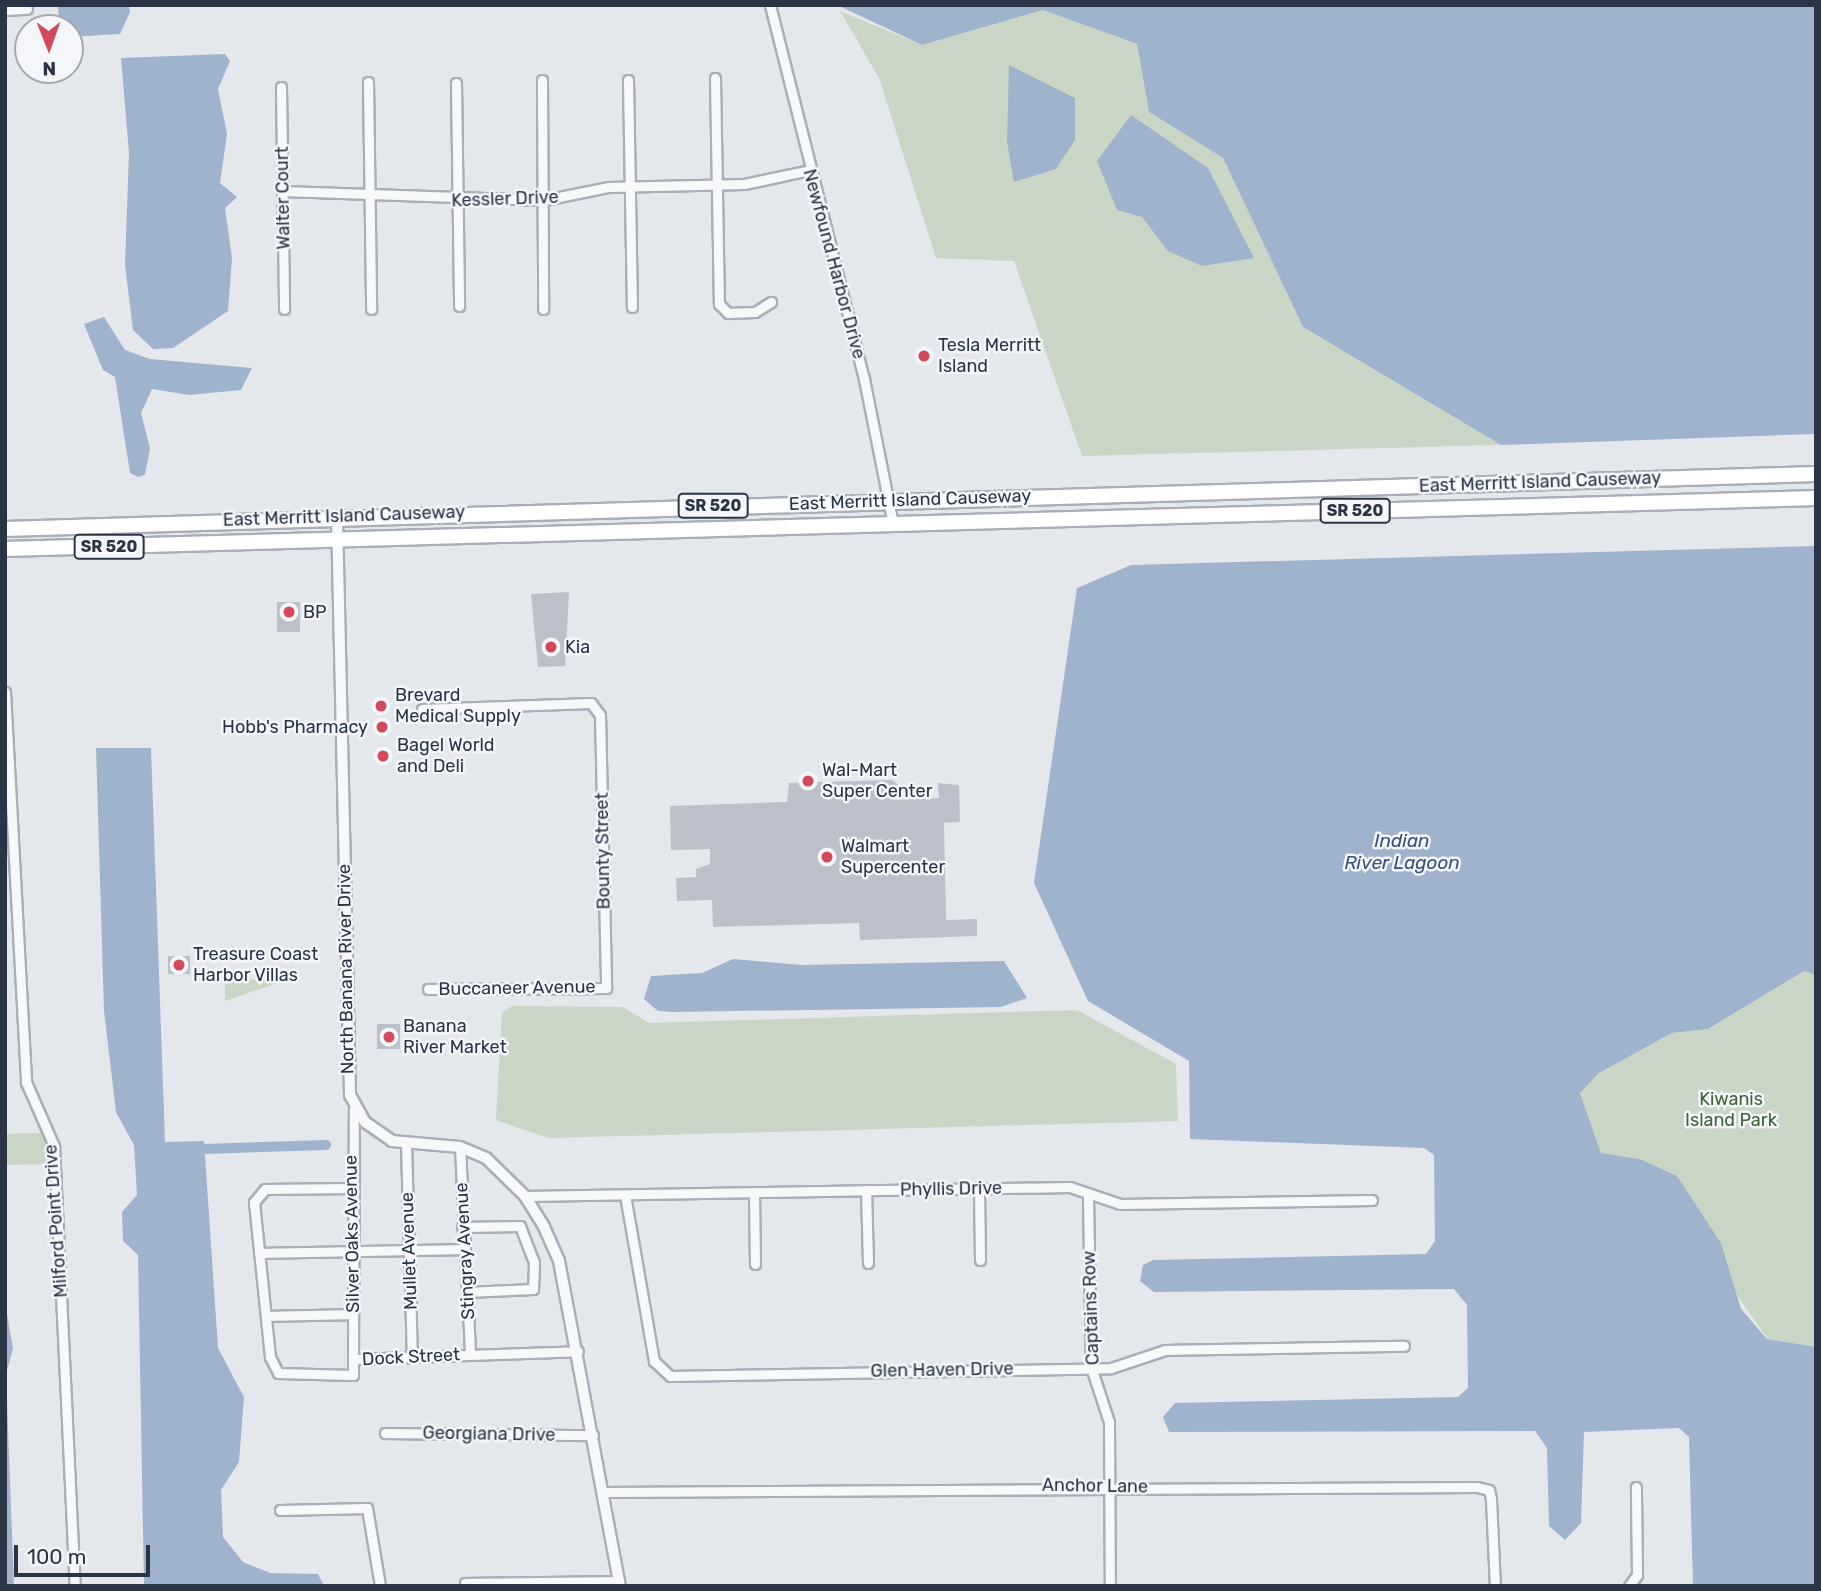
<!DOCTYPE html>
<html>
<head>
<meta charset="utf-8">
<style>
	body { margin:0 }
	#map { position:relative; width:1821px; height:1591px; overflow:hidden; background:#e4e7ec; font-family:Rubik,sans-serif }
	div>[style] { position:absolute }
	.green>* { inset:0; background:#c9d6c5 }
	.water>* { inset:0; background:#9fb4cc }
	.canal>* { height:10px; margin:-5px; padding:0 5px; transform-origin:5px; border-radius:5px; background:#9fb4cc }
	.building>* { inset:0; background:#bbc0ca; transform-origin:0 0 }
	.roads { filter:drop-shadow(2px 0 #a9aeb7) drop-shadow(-2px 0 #a9aeb7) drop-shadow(0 2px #a9aeb7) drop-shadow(0 -2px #a9aeb7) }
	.minor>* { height:9px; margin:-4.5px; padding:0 4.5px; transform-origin:4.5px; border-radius:4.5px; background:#f7f8fa }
	.tertiary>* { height:10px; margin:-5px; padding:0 5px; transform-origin:5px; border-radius:5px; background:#f7f8fa }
	.primary>* { height:14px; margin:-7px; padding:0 7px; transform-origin:7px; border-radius:7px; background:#fff }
	.dots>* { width:19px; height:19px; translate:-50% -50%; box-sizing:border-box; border:4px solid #f4f6f9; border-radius:50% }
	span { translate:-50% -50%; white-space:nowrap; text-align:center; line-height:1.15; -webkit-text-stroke:5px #f4f6f9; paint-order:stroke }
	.shield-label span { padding:2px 5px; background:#f4f6f9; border:2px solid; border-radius:5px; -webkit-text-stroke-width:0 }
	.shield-label { font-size:16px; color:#2b3445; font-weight:700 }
	.street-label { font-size:18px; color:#2b3445 }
	.poi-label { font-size:18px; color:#2b3445 }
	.left { translate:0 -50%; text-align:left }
	.right { translate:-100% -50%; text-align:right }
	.park-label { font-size:18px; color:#3f6138 }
	.water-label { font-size:19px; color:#34527a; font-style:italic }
	.frame { position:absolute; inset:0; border:7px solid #2b3445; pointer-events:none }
	.north { position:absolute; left:14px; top:14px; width:70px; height:70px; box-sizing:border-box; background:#f4f6f9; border:2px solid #a4a8b1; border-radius:50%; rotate:179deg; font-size:19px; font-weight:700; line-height:28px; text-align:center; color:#2b3445 }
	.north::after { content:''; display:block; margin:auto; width:24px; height:32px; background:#d1495b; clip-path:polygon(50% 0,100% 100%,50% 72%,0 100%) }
	.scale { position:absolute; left:14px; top:1545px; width:136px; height:32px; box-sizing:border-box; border:4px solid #2b3445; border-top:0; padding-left:9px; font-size:21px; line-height:24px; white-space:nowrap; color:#2b3445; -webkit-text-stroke:5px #f4f6f9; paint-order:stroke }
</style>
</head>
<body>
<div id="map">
	<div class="green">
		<div style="clip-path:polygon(1043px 10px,1137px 44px,1149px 112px,1223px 158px,1303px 327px,1501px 445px,1082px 456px,1014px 261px,936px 258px,879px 78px,840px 11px,922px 45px)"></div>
		<div style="clip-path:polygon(1804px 971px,1816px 975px,1816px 1347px,1768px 1339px,1641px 1159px,1601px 1153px,1580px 1093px,1599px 1073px,1672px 1033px,1708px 1029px)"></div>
		<div style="clip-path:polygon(225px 977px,277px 982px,277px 983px,225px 1001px)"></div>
		<div style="clip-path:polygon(512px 1006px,623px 1007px,649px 1023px,1077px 1010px,1176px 1064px,1178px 1121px,548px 1138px,496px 1120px,502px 1013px)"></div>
		<div style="clip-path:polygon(44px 1133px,52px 1164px,5px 1165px,5px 1134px)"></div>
	</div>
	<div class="water">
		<div style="clip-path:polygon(58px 5px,129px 5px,130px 12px,120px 34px,70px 37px,70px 28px,59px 22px)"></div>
		<div style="clip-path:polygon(837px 5px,1816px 5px,1816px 434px,1501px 445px,1303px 327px,1223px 158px,1149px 112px,1137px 44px,1043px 10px,922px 45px)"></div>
		<div style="clip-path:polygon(225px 54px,230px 61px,218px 89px,227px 134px,220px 183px,237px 197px,225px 208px,232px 258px,228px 311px,173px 348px,153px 349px,133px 330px,125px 265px,129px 153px,121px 58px)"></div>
		<div style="clip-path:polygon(1009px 65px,1075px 98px,1075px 140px,1056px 169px,1014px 182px,1007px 142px)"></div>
		<div style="clip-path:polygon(1131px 115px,1208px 168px,1254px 258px,1202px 266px,1168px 251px,1142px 217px,1117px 210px,1097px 161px)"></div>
		<div style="clip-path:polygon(104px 317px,125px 350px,150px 359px,252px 368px,241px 390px,189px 395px,152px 389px,141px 413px,150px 448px,145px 475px,138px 477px,130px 473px,115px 377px,103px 370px,84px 324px)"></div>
		<div style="clip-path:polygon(1816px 546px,1816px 975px,1804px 971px,1708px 1029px,1672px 1033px,1599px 1073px,1580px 1093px,1601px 1153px,1640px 1159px,1677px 1176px,1721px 1243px,1741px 1309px,1767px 1339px,1816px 1347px,1816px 1586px,1693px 1586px,1689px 1437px,1679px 1428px,1584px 1432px,1581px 1523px,1565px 1540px,1549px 1526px,1547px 1448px,1535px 1431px,1169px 1432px,1163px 1417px,1175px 1403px,1458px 1397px,1468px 1388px,1467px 1305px,1454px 1289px,1154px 1292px,1140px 1281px,1143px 1265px,1153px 1260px,1426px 1254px,1435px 1241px,1434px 1155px,1424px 1148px,1190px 1139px,1189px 1061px,1088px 1001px,1034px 883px,1077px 588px,1131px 565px)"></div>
		<div style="clip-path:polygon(96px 748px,151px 748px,165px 1142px,204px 1141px,218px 1348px,244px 1397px,239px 1462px,221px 1490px,223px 1537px,243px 1562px,270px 1573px,318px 1574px,324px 1586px,144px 1586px,138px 1255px,123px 1241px,122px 1212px,137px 1195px,134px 1145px,116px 1112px,104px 1011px)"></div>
		<div style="clip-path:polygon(733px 959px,802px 965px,1004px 961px,1027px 998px,1001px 1007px,674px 1012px,658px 1011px,644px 999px,651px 976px,702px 973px)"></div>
		<div style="clip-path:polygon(5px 1302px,13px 1349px,6px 1374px,14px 1586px,5px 1586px)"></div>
	</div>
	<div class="canal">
		<div style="left:204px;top:1149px;width:122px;rotate:-1.9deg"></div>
	</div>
	<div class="building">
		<div style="clip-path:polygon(569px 592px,565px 666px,538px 667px,531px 594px)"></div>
		<div style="left:277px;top:602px;width:23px;height:30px"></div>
		<div style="clip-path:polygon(892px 780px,898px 785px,893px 800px,939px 798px,938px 783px,959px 785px,960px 822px,944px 823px,946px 920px,977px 919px,977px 936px,860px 940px,859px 923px,713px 927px,712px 900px,677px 901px,676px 878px,696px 877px,696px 869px,710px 864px,710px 849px,671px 850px,670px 806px,787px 802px,789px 783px)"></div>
		<div style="left:190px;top:956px;width:18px;height:22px;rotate:90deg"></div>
		<div style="left:400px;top:1024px;width:25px;height:23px;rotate:90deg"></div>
	</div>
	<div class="roads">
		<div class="minor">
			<div style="left:770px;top:5px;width:386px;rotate:75.9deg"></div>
			<div style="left:864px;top:379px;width:148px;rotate:78.7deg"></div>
			<div style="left:5px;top:10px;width:22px;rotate:-3deg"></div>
			<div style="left:715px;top:78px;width:226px;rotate:89deg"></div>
			<div style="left:719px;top:304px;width:13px;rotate:45deg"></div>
			<div style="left:728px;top:313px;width:27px;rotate:-2deg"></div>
			<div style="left:755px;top:312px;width:19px;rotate:-32deg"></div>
			<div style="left:542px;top:80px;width:229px;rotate:89.7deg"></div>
			<div style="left:628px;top:80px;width:227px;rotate:89deg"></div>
			<div style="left:368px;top:82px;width:227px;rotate:89.2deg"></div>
			<div style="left:456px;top:83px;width:223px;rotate:89.2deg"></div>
			<div style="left:281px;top:87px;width:222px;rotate:89.2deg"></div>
			<div style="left:283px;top:191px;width:261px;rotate:2deg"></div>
			<div style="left:544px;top:200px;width:65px;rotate:-11.5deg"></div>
			<div style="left:608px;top:187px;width:136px;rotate:-1.3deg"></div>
			<div style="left:744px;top:184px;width:67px;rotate:-12deg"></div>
			<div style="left:5px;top:692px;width:391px;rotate:86.9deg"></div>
			<div style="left:26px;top:1082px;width:70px;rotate:66.4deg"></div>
			<div style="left:54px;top:1146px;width:441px;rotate:87.3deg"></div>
			<div style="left:422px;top:709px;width:169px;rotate:-2deg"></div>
			<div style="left:591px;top:703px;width:15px;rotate:53deg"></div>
			<div style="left:600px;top:715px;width:273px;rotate:88.7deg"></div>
			<div style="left:606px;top:988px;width:178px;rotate:179.7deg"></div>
			<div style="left:406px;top:1144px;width:214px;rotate:88.4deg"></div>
			<div style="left:460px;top:1147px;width:207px;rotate:87.2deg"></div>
			<div style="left:352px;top:1188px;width:87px;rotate:179.3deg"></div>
			<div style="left:265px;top:1189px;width:17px;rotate:130deg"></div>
			<div style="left:254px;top:1202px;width:156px;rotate:84.1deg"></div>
			<div style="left:270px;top:1357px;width:18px;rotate:63deg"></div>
			<div style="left:278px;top:1373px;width:75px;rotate:1.5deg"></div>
			<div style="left:353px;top:1375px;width:16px;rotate:-90deg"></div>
			<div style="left:353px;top:1359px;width:225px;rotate:-2deg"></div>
			<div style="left:979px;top:1188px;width:72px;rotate:89.2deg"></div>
			<div style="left:866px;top:1190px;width:73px;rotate:88.4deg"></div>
			<div style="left:754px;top:1193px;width:71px;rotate:89.2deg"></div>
			<div style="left:625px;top:1195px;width:169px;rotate:80.1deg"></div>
			<div style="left:654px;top:1361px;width:22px;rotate:43deg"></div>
			<div style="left:670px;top:1376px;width:441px;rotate:-1deg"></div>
			<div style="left:1111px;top:1368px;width:57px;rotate:-18.4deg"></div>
			<div style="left:1165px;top:1350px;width:239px;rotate:-1deg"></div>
			<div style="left:525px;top:1196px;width:545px;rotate:-0.95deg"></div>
			<div style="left:1070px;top:1187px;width:53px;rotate:18.8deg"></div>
			<div style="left:1120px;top:1204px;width:252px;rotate:-0.9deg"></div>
			<div style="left:1088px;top:1197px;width:170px;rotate:89deg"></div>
			<div style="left:1091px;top:1367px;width:58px;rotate:71.9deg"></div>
			<div style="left:1109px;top:1422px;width:164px;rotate:89.7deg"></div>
			<div style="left:462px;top:1227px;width:58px;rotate:-1deg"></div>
			<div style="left:520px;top:1226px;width:39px;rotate:69deg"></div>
			<div style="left:534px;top:1262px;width:27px;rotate:92deg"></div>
			<div style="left:533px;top:1289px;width:66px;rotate:177.4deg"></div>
			<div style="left:259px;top:1253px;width:205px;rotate:-1.1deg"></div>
			<div style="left:267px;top:1316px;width:86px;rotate:-1.3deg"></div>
			<div style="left:353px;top:1359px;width:250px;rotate:-89.8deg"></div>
			<div style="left:385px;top:1433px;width:208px;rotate:0.6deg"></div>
			<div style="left:603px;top:1492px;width:874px;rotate:-0.33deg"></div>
			<div style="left:1477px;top:1487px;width:12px;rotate:14deg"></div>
			<div style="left:1489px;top:1490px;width:9px;rotate:77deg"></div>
			<div style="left:1491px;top:1499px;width:87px;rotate:87.4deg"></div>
			<div style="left:280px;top:1510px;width:87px;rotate:-1.3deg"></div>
			<div style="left:367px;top:1508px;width:79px;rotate:80.5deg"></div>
			<div style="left:465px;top:1583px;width:154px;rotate:-0.7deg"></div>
			<div style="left:1629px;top:1586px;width:14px;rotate:-54deg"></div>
			<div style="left:1637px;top:1575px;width:88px;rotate:-90.7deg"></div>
		</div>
		<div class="tertiary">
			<div style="left:337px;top:517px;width:578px;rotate:88.71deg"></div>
			<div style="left:350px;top:1095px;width:31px;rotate:61deg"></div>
			<div style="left:365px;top:1122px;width:33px;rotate:35deg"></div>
			<div style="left:392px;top:1141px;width:68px;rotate:5deg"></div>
			<div style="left:460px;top:1147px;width:28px;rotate:23deg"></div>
			<div style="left:486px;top:1158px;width:54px;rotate:44.3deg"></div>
			<div style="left:525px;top:1196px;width:36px;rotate:58deg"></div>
			<div style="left:544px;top:1227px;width:37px;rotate:66deg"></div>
			<div style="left:559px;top:1261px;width:331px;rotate:79.4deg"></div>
		</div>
		<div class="primary">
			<div style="left:5px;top:529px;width:1812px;rotate:-1.74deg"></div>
			<div style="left:5px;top:549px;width:1812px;rotate:-1.61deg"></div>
		</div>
	</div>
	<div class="dots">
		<div style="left:924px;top:356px;background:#d1495b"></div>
		<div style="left:289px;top:612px;background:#d1495b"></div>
		<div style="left:551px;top:647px;background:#d1495b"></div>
		<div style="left:381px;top:706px;background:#d1495b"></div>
		<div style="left:382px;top:727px;background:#d1495b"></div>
		<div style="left:383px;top:756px;background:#d1495b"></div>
		<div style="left:808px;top:781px;background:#d1495b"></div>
		<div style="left:827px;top:857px;background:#d1495b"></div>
		<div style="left:179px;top:965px;background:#d1495b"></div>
		<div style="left:389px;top:1037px;background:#d1495b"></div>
	</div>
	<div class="shield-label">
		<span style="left:713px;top:506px">SR 520</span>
		<span style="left:1355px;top:511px">SR 520</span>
		<span style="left:109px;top:547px">SR 520</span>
	</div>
	<div class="street-label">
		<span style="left:283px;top:198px;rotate:-91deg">Walter Court</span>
		<span style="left:505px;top:199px;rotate:-2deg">Kessler Drive</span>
		<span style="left:834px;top:264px;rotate:75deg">Newfound Harbor Drive</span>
		<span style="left:1540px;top:482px;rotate:-2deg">East Merritt Island Causeway</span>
		<span style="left:910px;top:500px;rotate:-2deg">East Merritt Island Causeway</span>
		<span style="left:344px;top:516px;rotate:-2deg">East Merritt Island Causeway</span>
		<span style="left:603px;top:851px;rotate:-91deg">Bounty Street</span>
		<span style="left:346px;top:969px;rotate:-91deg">North Banana River Drive</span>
		<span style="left:517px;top:988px;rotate:-1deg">Buccaneer Avenue</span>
		<span style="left:951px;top:1189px;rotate:-1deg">Phyllis Drive</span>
		<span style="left:56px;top:1221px;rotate:-94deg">Milford Point Drive</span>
		<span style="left:352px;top:1234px;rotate:-91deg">Silver Oaks Avenue</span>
		<span style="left:409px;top:1251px;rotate:-92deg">Mullet Avenue</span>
		<span style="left:465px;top:1251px;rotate:-93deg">Stingray Avenue</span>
		<span style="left:1091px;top:1308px;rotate:-92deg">Captains Row</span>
		<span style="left:411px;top:1357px;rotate:-3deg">Dock Street</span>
		<span style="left:942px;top:1370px;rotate:-1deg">Glen Haven Drive</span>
		<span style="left:489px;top:1434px;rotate:1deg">Georgiana Drive</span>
		<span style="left:1095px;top:1486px;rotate:1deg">Anchor Lane</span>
	</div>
	<div class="poi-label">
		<span class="left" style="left:938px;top:356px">Tesla Merritt<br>Island</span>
		<span class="left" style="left:303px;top:612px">BP</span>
		<span class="left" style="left:565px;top:647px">Kia</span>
		<span class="left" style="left:395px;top:706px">Brevard<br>Medical Supply</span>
		<span class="right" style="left:368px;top:727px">Hobb's Pharmacy</span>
		<span class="left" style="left:397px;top:756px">Bagel World<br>and Deli</span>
		<span class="left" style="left:822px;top:781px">Wal-Mart<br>Super Center</span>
		<span class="left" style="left:841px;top:857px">Walmart<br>Supercenter</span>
		<span class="left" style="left:193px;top:965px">Treasure Coast<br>Harbor Villas</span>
		<span class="left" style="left:403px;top:1037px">Banana<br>River Market</span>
	</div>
	<div class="park-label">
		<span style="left:1731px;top:1110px">Kiwanis<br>Island Park</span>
	</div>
	<div class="water-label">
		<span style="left:1402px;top:852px">Indian<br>River Lagoon</span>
	</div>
	<div class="frame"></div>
	<div class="north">N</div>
	<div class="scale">100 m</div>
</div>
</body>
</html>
